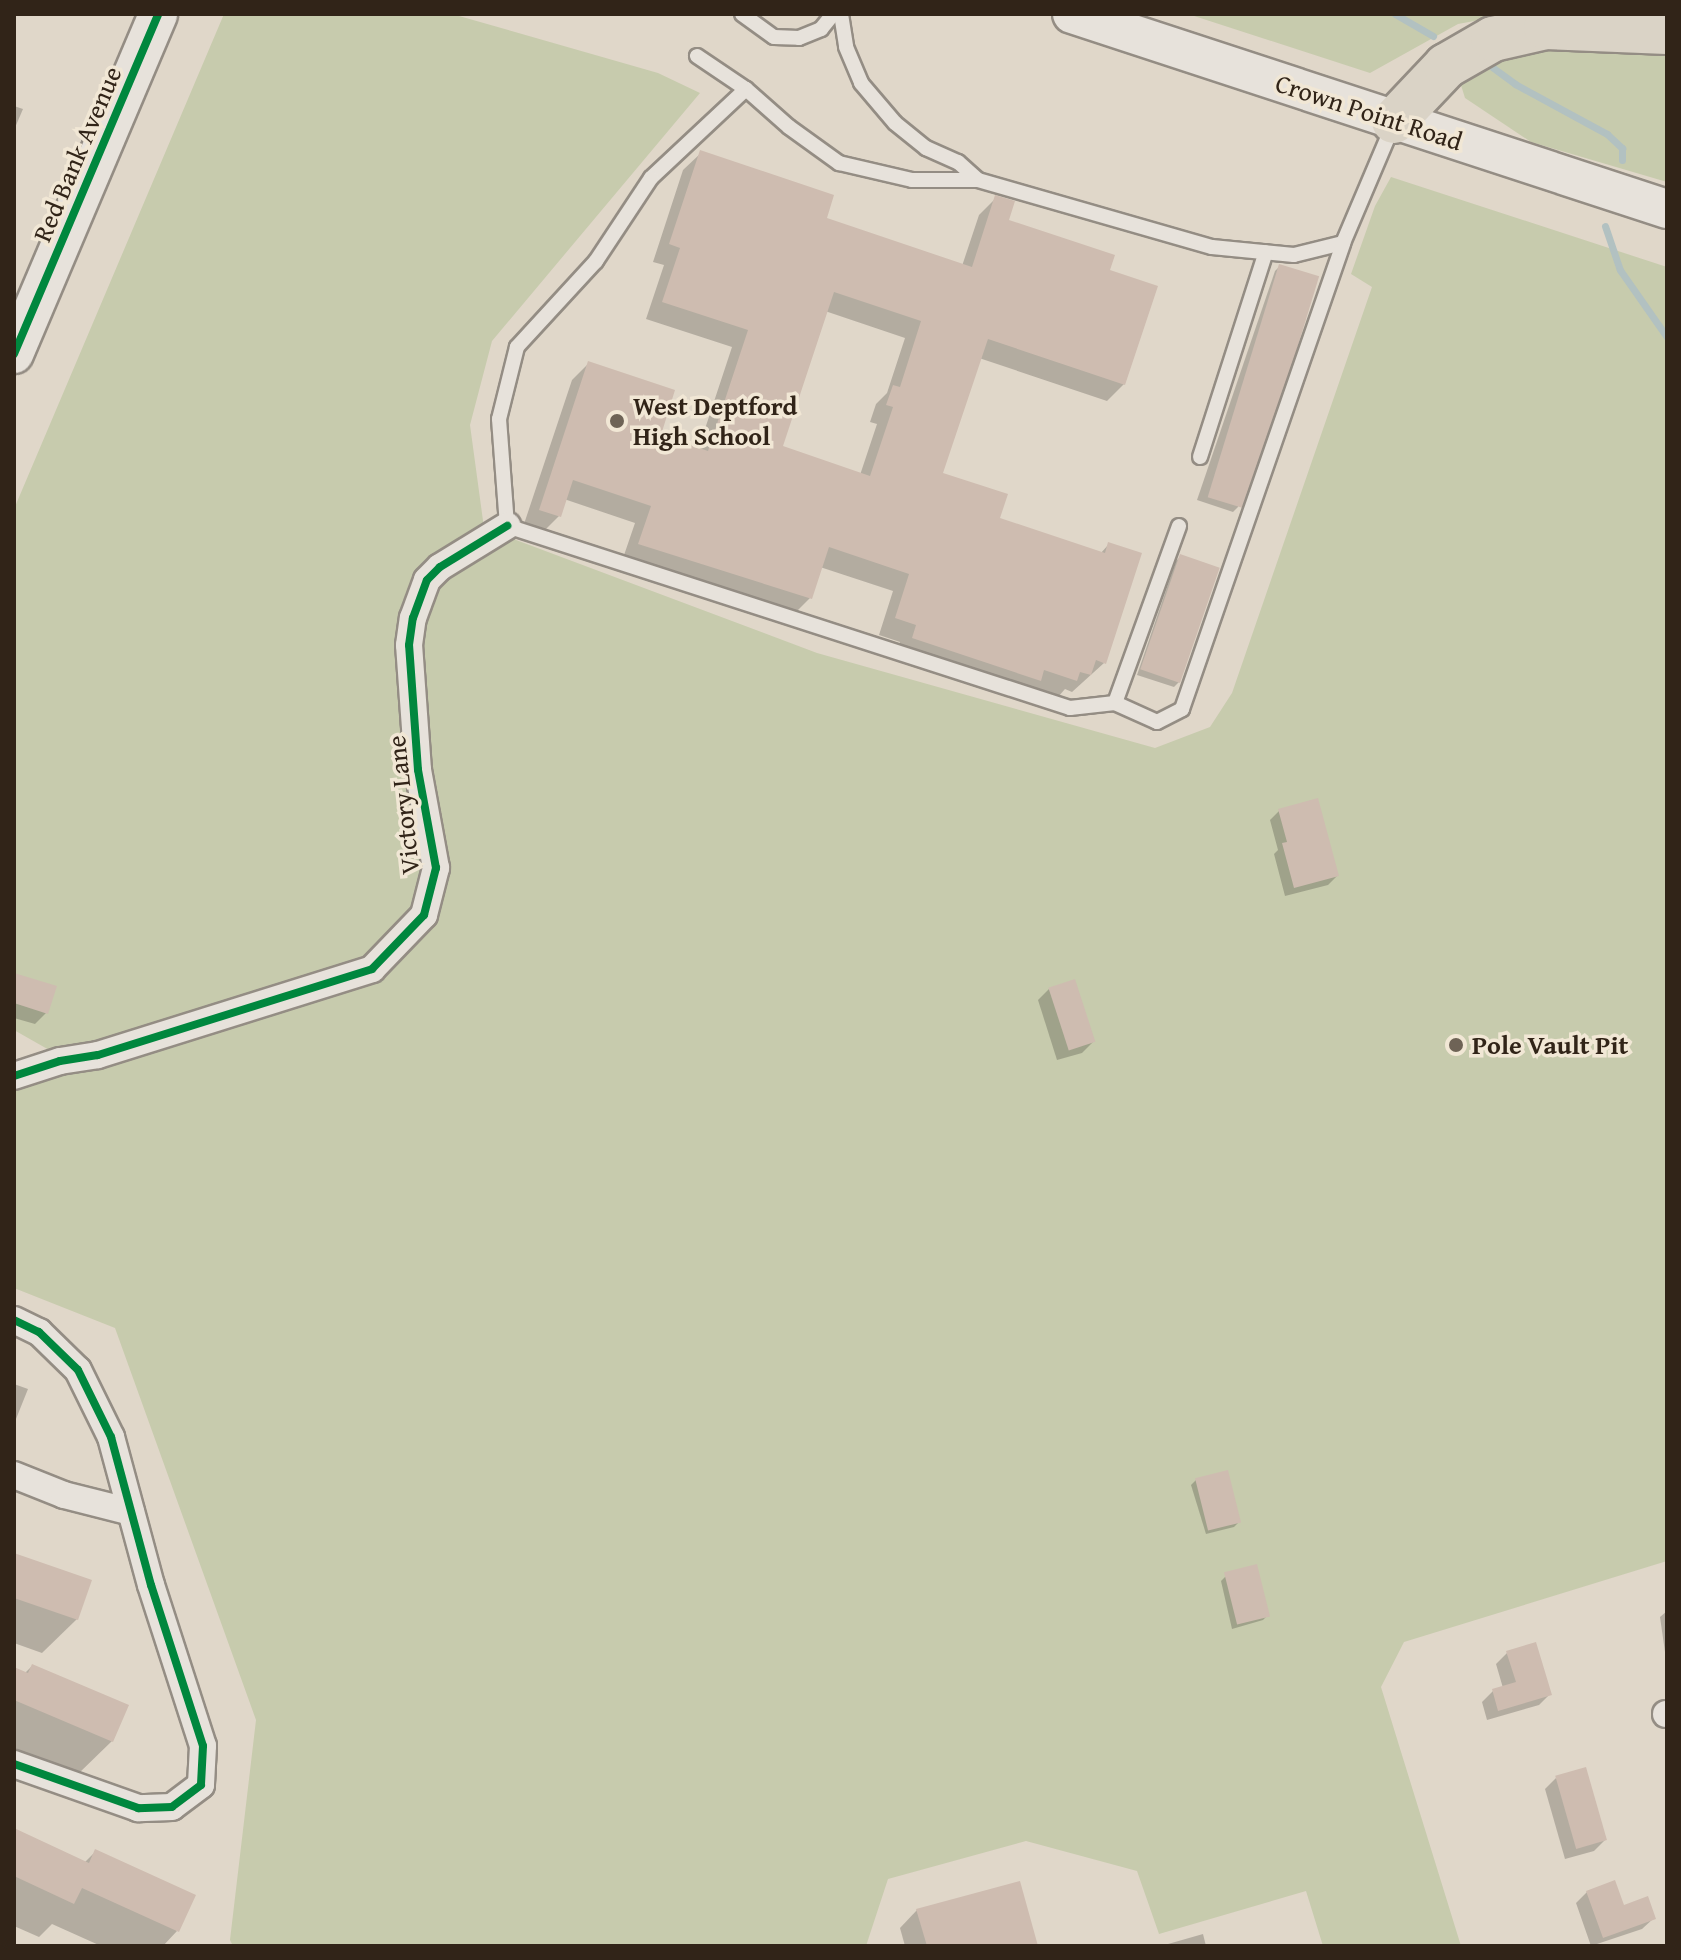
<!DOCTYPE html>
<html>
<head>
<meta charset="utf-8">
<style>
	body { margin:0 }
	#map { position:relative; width:1681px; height:1960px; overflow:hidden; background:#e0d7c9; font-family:"Gentium Book Plus",serif }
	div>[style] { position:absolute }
	.green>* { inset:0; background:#c7cbad }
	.shadow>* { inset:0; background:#0003 }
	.stream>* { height:7px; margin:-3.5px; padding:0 3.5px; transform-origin:3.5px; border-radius:3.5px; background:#b2c1c1 }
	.building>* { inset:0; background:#cebcb0; transform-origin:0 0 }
	.roads { filter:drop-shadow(2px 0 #948d84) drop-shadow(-2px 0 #948d84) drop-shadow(0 2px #948d84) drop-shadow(0 -2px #948d84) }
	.lane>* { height:14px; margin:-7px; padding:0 7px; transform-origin:7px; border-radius:7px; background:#e7e2db }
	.street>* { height:26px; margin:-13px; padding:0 13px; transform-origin:13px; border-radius:13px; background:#e7e2db }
	.secondary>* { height:38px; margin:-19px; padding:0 19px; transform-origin:19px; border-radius:19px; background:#e7e2db }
	.highway>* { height:44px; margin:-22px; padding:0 22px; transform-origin:22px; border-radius:22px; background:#dad3c6 }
	.cycleway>* { height:8px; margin:-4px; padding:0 4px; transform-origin:4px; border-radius:4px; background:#00873e }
	.dots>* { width:22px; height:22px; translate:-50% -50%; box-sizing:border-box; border:4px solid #f1e7d5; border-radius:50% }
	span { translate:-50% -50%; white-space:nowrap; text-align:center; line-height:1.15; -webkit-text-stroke:7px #f1e7d5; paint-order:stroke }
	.street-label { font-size:26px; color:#312418 }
	.poi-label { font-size:26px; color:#312418; font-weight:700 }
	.left { translate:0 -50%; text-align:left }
	.frame { position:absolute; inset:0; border:16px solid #312418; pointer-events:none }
</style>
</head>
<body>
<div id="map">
	<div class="green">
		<div style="clip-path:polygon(224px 14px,452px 14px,658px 73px,700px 93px,492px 341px,470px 425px,484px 528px,817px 653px,1155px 748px,1210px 727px,1232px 693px,1372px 287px,1351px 274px,1375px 206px,1391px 177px,1667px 267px,1667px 1561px,1404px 1642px,1381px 1687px,1461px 1946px,1323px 1946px,1306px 1891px,1159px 1934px,1137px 1871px,1026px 1841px,888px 1879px,866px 1946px,233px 1946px,230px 1940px,256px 1720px,115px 1328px,14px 1288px,14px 1081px,65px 1059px,14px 1030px,14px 509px)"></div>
		<div style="clip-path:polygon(1188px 14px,1512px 14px,1458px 24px,1370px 73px)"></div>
		<div style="clip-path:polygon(1545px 43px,1667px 49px,1667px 182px,1531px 142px,1465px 98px,1459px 79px)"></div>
	</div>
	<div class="shadow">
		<div style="clip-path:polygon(14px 106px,23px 109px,14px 130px)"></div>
		<div style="clip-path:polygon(evenodd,701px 153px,824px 220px,962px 266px,979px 215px,996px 198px,1006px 221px,1108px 271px,1124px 384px,1107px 401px,979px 358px,941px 474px,997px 519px,1100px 554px,1109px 544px,1104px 663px,1072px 692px,1065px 689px,1058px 697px,896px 655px,900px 642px,879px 635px,893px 591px,820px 567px,810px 598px,793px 615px,622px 561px,635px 523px,564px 499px,559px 516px,542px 533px,523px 527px,572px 380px,589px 363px,658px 437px,698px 450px,732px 347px,646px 319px,664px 265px,653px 262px,683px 170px,701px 153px,825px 311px,905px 338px,887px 393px,876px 404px,870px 422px,877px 424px,860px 475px,780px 448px,825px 311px)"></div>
		<div style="clip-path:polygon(1280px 266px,1238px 507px,1233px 512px,1197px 500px,1275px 271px)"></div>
		<div style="clip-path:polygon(1181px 556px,1179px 682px,1174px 687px,1137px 675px,1176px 561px)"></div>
		<div style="clip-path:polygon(1279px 811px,1337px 876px,1328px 885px,1285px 896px,1274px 854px,1278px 850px,1270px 820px)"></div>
		<div style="clip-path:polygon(14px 975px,46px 1013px,35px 1024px,14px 1018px)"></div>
		<div style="clip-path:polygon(1049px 989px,1093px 1042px,1082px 1053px,1057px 1060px,1038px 1000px)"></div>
		<div style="clip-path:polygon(14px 1384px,28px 1389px,14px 1424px)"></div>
		<div style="clip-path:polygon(1196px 1480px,1239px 1522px,1234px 1527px,1206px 1534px,1191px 1485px)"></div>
		<div style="clip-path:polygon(14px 1555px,77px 1619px,42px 1653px,14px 1643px)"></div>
		<div style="clip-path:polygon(1226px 1576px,1268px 1615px,1263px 1620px,1232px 1629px,1221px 1581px)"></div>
		<div style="clip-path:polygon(1667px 1611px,1667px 1651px,1665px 1652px,1660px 1617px)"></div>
		<div style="clip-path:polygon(1507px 1653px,1550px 1694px,1539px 1705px,1487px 1720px,1482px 1702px,1493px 1691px,1503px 1688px,1496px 1664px)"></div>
		<div style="clip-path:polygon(32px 1666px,112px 1741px,77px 1775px,14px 1748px,14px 1670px,24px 1674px)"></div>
		<div style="clip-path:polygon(1556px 1778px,1605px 1840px,1594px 1851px,1565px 1859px,1545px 1789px)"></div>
		<div style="clip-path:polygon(14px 1830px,84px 1863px,95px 1852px,177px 1931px,163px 1946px,101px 1946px,52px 1924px,39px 1937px,14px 1926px)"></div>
		<div style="clip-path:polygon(1587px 1892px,1623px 1908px,1654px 1918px,1642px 1929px,1591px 1946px,1576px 1903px)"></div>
		<div style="clip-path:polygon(917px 1910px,1036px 1946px,905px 1946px,900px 1928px)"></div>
		<div style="clip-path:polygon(1203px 1934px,1206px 1946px,1161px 1946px)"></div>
	</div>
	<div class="stream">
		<div style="left:1395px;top:14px;width:44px;rotate:30.1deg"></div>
		<div style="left:1492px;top:67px;width:29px;rotate:36deg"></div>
		<div style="left:1515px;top:84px;width:105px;rotate:28.5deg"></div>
		<div style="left:1607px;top:134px;width:21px;rotate:43deg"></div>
		<div style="left:1622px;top:148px;width:12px;rotate:90deg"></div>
		<div style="left:1605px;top:226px;width:46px;rotate:71.2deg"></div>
		<div style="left:1620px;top:270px;width:82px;rotate:55deg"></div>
	</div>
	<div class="building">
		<div style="clip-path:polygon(evenodd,700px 150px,834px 195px,827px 218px,972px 267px,995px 195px,1015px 201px,1009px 220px,1115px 255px,1110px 270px,1158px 286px,1125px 385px,988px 339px,943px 473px,1008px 494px,1000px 518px,1105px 553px,1108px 542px,1142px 553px,1106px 664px,1096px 660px,1091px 675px,1080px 672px,1077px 681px,1044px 670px,1041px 681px,912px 638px,916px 625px,895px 618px,909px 574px,829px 547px,812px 599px,638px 544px,651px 506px,573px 480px,561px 517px,539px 510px,588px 361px,675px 390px,661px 435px,708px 451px,748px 330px,662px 302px,680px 248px,669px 244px,700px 150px,834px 292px,921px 321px,900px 387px,893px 385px,886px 405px,893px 407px,870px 476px,783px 446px,834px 292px)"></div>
		<div style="left:1279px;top:264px;width:42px;height:244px;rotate:17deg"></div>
		<div style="left:1180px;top:554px;width:42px;height:122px;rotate:19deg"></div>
		<div style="clip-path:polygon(1318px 798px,1339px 876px,1294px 888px,1282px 843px,1287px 842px,1278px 809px)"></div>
		<div style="clip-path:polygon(14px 973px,57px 986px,48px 1014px,14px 1003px)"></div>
		<div style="left:1075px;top:979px;width:66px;height:28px;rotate:72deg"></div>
		<div style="left:1228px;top:1470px;width:54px;height:34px;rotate:76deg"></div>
		<div style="clip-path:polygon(14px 1553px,92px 1580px,78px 1620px,14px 1598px)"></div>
		<div style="left:1257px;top:1564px;width:54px;height:34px;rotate:76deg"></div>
		<div style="clip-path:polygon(1536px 1642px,1552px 1695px,1498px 1711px,1492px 1689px,1516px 1682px,1506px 1651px)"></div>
		<div style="clip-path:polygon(32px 1664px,129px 1705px,113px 1742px,14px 1700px,14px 1667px,28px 1673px)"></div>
		<div style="left:1586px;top:1767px;width:76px;height:32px;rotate:74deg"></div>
		<div style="clip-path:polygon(14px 1828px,89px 1863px,95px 1849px,196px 1895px,179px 1932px,82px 1888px,74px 1904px,14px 1876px)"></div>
		<div style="clip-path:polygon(1615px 1880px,1624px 1905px,1648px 1896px,1656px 1919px,1603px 1938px,1586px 1891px)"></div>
		<div style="clip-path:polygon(1020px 1881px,1038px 1946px,927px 1946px,916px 1909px)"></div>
	</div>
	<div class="roads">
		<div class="lane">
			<div style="left:742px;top:14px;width:39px;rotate:36deg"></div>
			<div style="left:774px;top:37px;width:25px;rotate:2deg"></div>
			<div style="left:799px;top:38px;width:24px;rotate:-22deg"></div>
			<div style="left:821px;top:29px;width:19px;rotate:-51deg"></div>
			<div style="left:841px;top:14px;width:33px;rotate:81deg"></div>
			<div style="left:846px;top:47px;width:39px;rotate:67deg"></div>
			<div style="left:861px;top:83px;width:52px;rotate:49.6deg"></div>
			<div style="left:895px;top:123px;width:40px;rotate:39deg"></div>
			<div style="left:926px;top:148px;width:35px;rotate:24deg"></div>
			<div style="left:958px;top:162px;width:27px;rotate:42deg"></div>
			<div style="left:697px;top:56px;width:59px;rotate:34deg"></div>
			<div style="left:746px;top:89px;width:57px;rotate:41.5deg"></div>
			<div style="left:789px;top:127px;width:62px;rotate:35.8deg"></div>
			<div style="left:839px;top:163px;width:75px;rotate:13.1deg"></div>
			<div style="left:912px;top:180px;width:66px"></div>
			<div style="left:978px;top:180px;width:243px;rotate:16deg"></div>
			<div style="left:1212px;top:247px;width:82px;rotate:5.6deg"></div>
			<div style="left:1294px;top:255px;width:50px;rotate:-13.8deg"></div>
			<div style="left:1343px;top:243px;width:128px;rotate:-67deg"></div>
			<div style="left:746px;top:89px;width:130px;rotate:136.9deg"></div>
			<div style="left:651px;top:178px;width:100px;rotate:123.5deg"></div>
			<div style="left:596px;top:261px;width:117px;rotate:132.6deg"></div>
			<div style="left:517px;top:347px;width:74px;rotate:104deg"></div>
			<div style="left:499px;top:419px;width:107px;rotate:85.7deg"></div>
			<div style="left:507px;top:526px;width:592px;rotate:17.91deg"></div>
			<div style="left:1070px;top:708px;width:45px;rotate:-6.3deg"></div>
			<div style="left:1200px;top:457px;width:215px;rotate:-72.2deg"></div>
			<div style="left:1179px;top:526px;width:188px;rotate:109.9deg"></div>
			<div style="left:1115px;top:703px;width:46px;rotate:24.3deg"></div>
			<div style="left:1157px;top:722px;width:28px;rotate:-27deg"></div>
			<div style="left:1182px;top:709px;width:493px;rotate:-70.9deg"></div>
		</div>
		<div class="street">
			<div style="left:14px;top:1076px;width:48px;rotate:-18.1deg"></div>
			<div style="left:60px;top:1061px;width:38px;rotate:-9deg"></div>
			<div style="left:98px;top:1055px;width:287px;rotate:-17.4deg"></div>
			<div style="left:372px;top:969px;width:75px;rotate:-46.1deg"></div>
			<div style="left:424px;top:915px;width:49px;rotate:-75.7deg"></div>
			<div style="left:436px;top:868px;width:100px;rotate:-100.4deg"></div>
			<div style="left:418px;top:770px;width:125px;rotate:-94.1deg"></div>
			<div style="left:409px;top:645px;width:27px;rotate:-82deg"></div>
			<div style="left:413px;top:618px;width:40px;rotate:-69.8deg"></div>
			<div style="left:427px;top:580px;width:18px;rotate:-45deg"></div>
			<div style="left:440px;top:567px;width:79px;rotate:-31.5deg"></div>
			<div style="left:14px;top:1320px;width:28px;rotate:26deg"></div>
			<div style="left:39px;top:1332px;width:54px;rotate:44.3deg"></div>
			<div style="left:78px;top:1370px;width:75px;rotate:63.8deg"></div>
			<div style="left:111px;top:1437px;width:153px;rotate:74.9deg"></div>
			<div style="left:151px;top:1585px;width:169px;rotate:72.1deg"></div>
			<div style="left:203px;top:1746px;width:39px;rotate:93deg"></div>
			<div style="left:201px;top:1785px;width:36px;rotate:143deg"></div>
			<div style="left:172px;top:1807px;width:34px;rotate:178deg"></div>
			<div style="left:138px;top:1808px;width:132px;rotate:-160.5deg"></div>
			<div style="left:14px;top:1475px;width:54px;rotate:21.8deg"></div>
			<div style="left:64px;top:1495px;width:69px;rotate:14.2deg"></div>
			<div style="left:1666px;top:1714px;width:1px"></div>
		</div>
		<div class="secondary">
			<div style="left:1072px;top:14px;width:626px;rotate:18.15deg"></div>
			<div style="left:14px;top:354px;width:369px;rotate:-67deg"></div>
		</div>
		<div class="highway">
			<div style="left:1394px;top:121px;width:76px;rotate:-46.6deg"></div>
			<div style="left:1446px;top:66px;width:54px;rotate:-29.9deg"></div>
			<div style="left:1493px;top:39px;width:54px;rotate:-12.8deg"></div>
			<div style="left:1546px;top:27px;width:121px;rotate:2.4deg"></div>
		</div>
	</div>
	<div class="cycleway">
		<div style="left:14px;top:354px;width:369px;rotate:-67deg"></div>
		<div style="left:14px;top:1076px;width:48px;rotate:-18.1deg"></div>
		<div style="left:60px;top:1061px;width:38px;rotate:-9deg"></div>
		<div style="left:98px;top:1055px;width:287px;rotate:-17.4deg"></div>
		<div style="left:372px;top:969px;width:75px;rotate:-46.1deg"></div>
		<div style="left:424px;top:915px;width:49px;rotate:-75.7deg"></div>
		<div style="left:436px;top:868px;width:100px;rotate:-100.4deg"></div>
		<div style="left:418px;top:770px;width:125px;rotate:-94.1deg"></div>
		<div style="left:409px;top:645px;width:27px;rotate:-82deg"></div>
		<div style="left:413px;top:618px;width:40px;rotate:-69.8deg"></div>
		<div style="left:427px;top:580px;width:18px;rotate:-45deg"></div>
		<div style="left:440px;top:567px;width:79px;rotate:-31.5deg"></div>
		<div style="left:14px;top:1320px;width:28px;rotate:26deg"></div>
		<div style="left:39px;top:1332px;width:54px;rotate:44.3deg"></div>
		<div style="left:78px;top:1370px;width:75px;rotate:63.8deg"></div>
		<div style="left:111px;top:1437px;width:153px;rotate:74.9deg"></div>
		<div style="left:151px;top:1585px;width:169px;rotate:72.1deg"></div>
		<div style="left:203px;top:1746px;width:39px;rotate:93deg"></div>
		<div style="left:201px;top:1785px;width:36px;rotate:143deg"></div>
		<div style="left:172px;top:1807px;width:34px;rotate:178deg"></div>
		<div style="left:138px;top:1808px;width:132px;rotate:-160.5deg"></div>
	</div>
	<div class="dots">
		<div style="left:617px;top:421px;background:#6e6356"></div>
		<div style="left:1456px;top:1045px;background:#6e6356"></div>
	</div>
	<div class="street-label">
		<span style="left:1369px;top:112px;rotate:18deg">Crown Point Road</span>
		<span style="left:77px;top:154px;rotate:-67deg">Red Bank Avenue</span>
		<span style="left:403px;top:805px;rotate:-96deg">Victory Lane</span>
	</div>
	<div class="poi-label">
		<span class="left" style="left:633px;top:421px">West Deptford<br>High School</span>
		<span class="left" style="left:1472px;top:1045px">Pole Vault Pit</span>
	</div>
	<div class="frame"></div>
</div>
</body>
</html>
